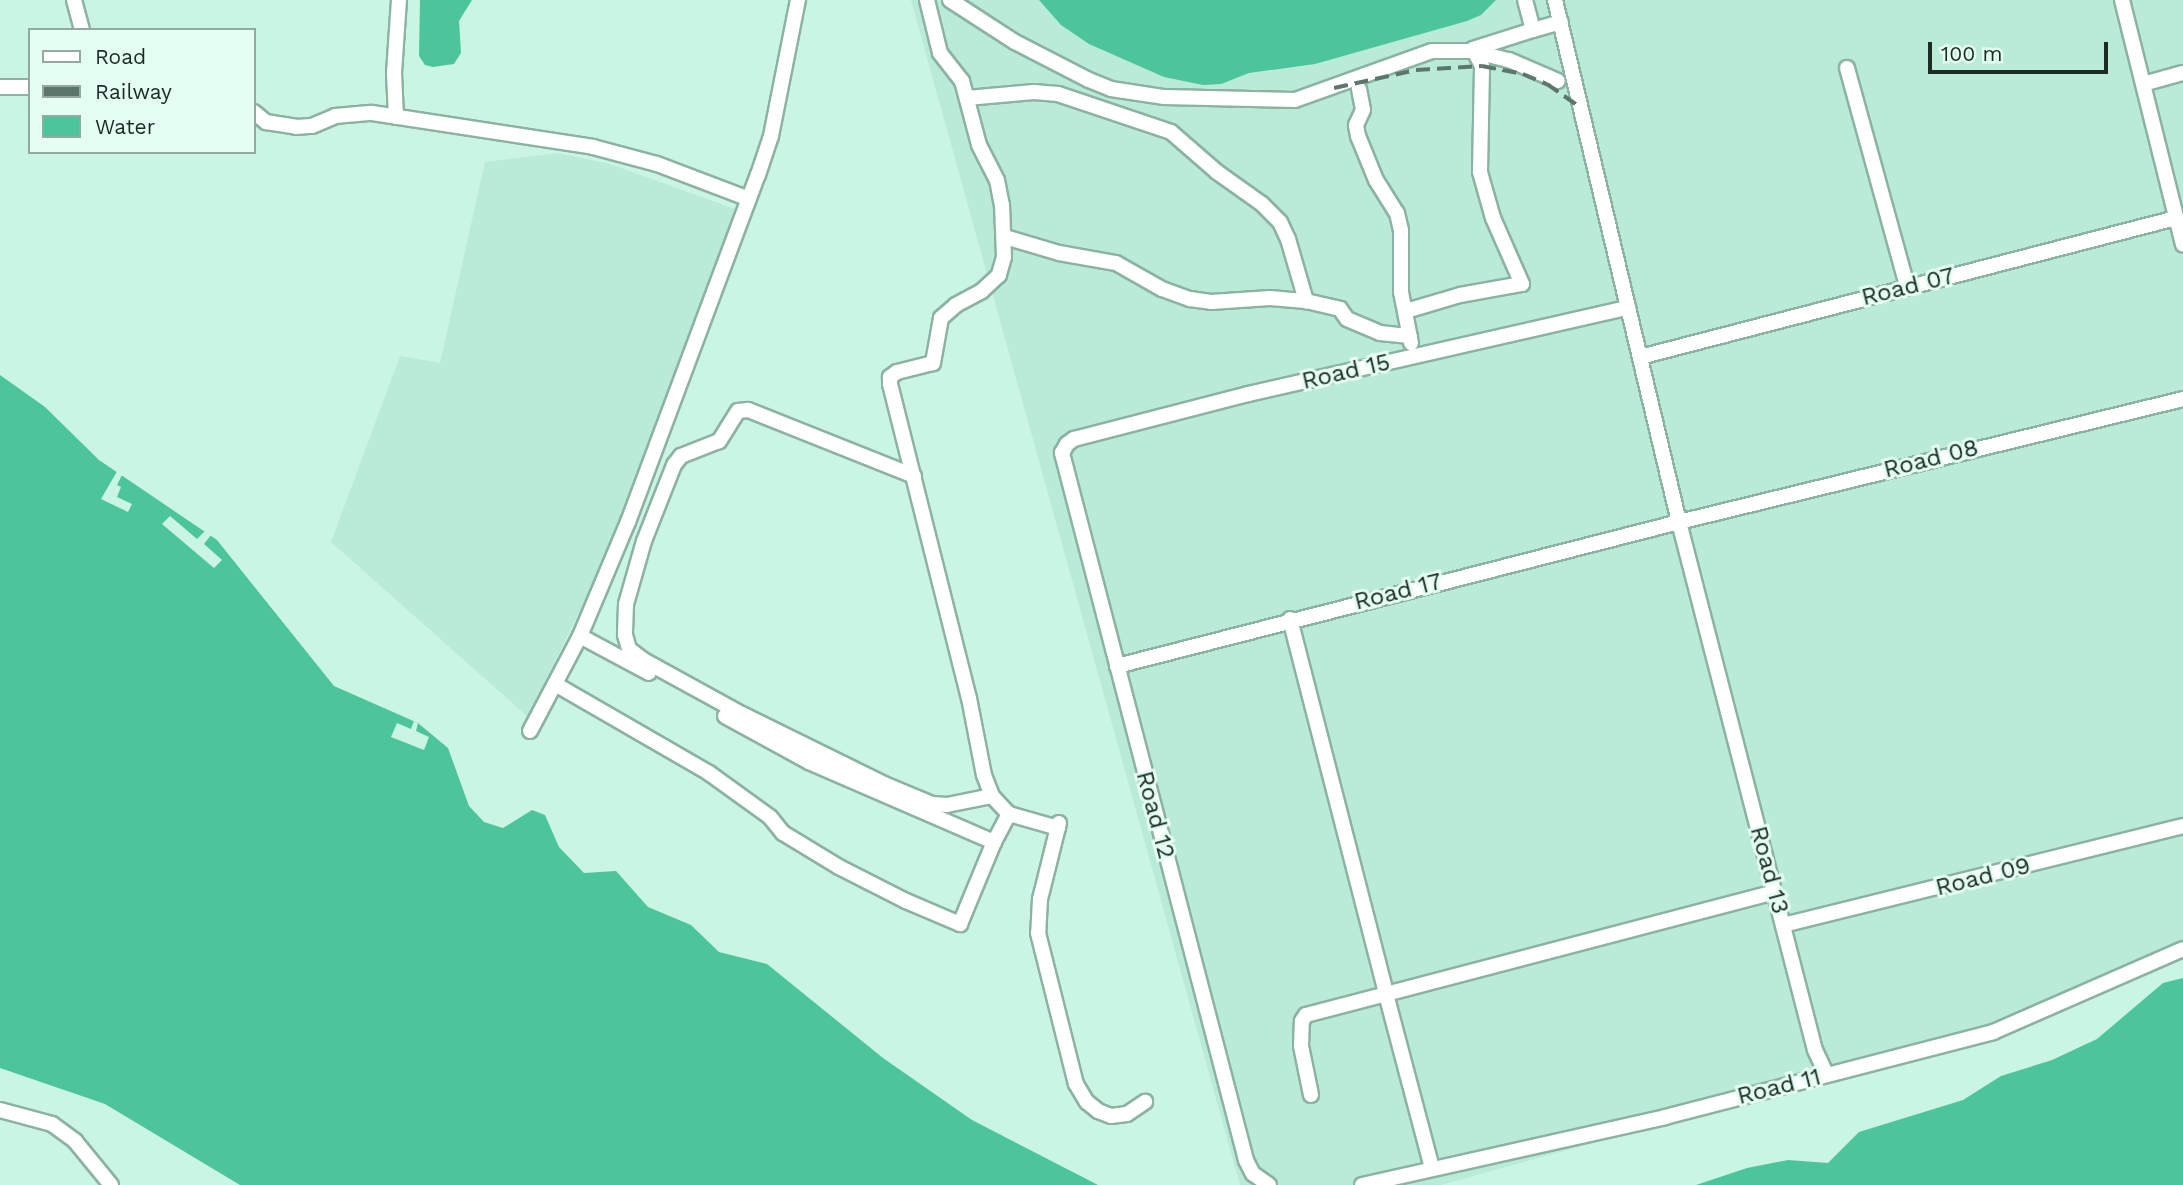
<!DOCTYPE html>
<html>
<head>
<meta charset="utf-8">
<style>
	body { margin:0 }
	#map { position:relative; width:2183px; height:1185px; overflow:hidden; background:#cbf5e3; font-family:"Work Sans",sans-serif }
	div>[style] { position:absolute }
	.built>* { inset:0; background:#b9ebd6 }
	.water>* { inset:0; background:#4cc59d }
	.pier>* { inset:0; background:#cbf5e3 }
	.roads { filter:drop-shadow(2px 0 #8bb2a2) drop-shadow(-2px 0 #8bb2a2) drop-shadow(0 2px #8bb2a2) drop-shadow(0 -2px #8bb2a2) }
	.street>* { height:14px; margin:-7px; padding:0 7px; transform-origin:7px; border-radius:7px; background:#fff }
	.rail>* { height:3.5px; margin-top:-1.75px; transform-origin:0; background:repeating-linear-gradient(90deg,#5c766c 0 14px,transparent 0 21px) }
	span { translate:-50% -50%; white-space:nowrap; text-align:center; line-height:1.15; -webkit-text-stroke:6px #e5fef3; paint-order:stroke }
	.street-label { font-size:24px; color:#1b2b25 }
	.legend { position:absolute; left:28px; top:28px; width:228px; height:126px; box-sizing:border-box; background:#e5fef3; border:2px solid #94aaa1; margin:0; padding:9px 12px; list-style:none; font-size:21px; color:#1b2b25 }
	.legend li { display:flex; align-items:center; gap:14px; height:35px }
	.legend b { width:35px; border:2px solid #94aaa1 }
	.scale { position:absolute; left:1928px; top:42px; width:180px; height:32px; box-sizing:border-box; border:4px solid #1b2b25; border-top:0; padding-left:9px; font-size:21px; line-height:24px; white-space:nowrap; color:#1b2b25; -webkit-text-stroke:5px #e5fef3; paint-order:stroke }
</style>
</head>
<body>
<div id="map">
	<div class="built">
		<div style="clip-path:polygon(911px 0,2183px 0,2183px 956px,2052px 1016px,1441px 1185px,1240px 1185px)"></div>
		<div style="clip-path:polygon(558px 153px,610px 164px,738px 210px,600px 569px,528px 717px,331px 542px,400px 356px,440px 363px,485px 162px)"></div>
	</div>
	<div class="water">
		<div style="clip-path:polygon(420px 0,472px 0,459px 21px,461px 53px,454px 64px,433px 67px,425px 65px,419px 56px)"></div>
		<div style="clip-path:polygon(1039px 0,1496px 0,1481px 15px,1467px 21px,1315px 64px,1249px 73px,1221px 84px,1203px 85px,1164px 77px,1089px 44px,1061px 25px)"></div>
		<div style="clip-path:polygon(0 375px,45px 407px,99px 460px,217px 540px,334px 686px,418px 723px,448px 748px,469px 806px,484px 822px,503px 828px,532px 810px,545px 815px,559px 847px,584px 873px,616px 871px,648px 907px,691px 925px,719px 952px,767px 964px,883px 1058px,972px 1120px,1098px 1185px,240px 1185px,105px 1104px,0 1068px)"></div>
		<div style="clip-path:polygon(2183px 978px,2183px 1185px,1696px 1185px,1747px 1168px,1788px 1160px,1828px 1163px,1859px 1132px,1963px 1100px,2001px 1076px,2052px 1060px,2097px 1039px,2163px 983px)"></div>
	</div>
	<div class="pier">
		<div style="clip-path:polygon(119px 468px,124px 471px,117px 485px,121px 487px,117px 497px,132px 504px,128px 512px,101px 499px)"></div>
		<div style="clip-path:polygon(170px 516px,197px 539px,205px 531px,211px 535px,204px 544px,222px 560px,214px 568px,162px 524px)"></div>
		<div style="clip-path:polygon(414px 721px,418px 723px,416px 731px,429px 737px,424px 750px,391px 737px,397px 723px,411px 729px)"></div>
	</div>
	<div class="roads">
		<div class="street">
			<div style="left:74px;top:0;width:31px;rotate:75deg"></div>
			<div style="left:927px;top:0;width:55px;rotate:76.2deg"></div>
			<div style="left:940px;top:53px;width:36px;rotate:52deg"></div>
			<div style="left:962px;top:81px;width:66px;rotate:75.1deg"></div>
			<div style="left:979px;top:145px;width:39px;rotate:63deg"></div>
			<div style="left:997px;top:180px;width:25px;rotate:79deg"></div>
			<div style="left:1002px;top:205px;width:52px;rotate:87.8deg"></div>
			<div style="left:1004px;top:257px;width:19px;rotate:106deg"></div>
			<div style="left:999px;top:275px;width:23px;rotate:137deg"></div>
			<div style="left:982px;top:291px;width:30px;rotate:152deg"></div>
			<div style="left:956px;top:305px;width:20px;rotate:139deg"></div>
			<div style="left:941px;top:318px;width:46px;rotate:100.1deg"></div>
			<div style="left:933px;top:363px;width:37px;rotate:166deg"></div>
			<div style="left:897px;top:372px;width:9px;rotate:144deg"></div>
			<div style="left:890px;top:377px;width:7px;rotate:90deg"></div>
			<div style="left:890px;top:384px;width:324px;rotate:75.9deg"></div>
			<div style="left:969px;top:698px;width:78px;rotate:79deg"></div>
			<div style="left:984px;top:775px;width:22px;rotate:69deg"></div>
			<div style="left:992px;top:796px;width:25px;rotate:47deg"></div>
			<div style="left:1009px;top:814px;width:51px;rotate:15.9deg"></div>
			<div style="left:950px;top:0;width:77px;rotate:32.9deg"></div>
			<div style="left:1015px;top:42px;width:83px;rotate:27.2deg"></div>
			<div style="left:1089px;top:80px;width:24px;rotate:22deg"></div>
			<div style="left:1111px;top:89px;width:54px;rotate:8.6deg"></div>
			<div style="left:1164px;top:97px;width:131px;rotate:1.3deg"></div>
			<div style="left:1295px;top:100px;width:145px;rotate:-19.7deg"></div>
			<div style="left:1432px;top:51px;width:40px"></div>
			<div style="left:1472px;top:51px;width:38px;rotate:14deg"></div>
			<div style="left:1509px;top:60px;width:53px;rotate:23.2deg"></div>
			<div style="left:1525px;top:0;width:31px;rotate:75deg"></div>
			<div style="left:1533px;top:30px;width:29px;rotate:-16deg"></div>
			<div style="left:1555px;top:0;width:537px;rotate:76.64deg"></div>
			<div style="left:1679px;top:522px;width:545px;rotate:75.56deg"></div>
			<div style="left:1815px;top:1050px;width:26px;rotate:65deg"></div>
			<div style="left:2122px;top:0;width:252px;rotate:76deg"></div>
			<div style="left:1847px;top:68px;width:226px;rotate:74.6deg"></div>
			<div style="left:2143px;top:84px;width:41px;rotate:-15.4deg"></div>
			<div style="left:0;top:87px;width:30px"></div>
			<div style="left:1359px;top:89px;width:21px;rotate:79deg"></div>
			<div style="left:1363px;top:110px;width:17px;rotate:115deg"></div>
			<div style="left:1356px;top:125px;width:11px;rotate:80deg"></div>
			<div style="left:1358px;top:136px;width:48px;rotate:67.8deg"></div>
			<div style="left:1376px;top:180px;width:39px;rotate:58deg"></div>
			<div style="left:1397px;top:213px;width:17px;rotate:77deg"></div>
			<div style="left:1401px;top:230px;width:62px;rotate:90deg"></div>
			<div style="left:1401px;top:292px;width:52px;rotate:78.9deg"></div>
			<div style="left:967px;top:98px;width:67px;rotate:-5.1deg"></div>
			<div style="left:1034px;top:92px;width:24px;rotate:5deg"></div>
			<div style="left:1058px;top:94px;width:119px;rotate:18.6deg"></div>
			<div style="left:1171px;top:132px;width:61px;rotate:41deg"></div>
			<div style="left:1217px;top:172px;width:55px;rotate:35.4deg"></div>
			<div style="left:1262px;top:204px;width:25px;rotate:45deg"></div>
			<div style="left:1280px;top:222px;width:19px;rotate:65deg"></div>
			<div style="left:1288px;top:239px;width:65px;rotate:73.8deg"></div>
			<div style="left:1306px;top:301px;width:35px;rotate:13deg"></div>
			<div style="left:1340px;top:309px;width:12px;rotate:55deg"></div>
			<div style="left:1347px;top:319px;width:36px;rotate:23deg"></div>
			<div style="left:1380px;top:333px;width:30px;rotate:6deg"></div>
			<div style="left:254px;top:112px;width:16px;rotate:40deg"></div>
			<div style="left:266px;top:122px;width:30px;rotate:9deg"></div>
			<div style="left:296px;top:127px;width:16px;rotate:-4deg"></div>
			<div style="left:312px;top:126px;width:25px;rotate:-23deg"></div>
			<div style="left:335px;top:116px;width:37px;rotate:-5deg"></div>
			<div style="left:372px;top:113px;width:224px;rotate:8.7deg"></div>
			<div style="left:593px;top:147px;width:66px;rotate:14.9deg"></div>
			<div style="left:657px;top:164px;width:98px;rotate:20.8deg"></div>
			<div style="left:396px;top:117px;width:44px;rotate:-92.6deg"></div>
			<div style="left:394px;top:73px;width:73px;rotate:-86.1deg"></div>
			<div style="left:1005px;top:237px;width:56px;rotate:16.5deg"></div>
			<div style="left:1059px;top:253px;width:58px;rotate:10deg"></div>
			<div style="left:1116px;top:263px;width:53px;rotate:29.5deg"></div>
			<div style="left:1162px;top:289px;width:30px;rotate:20deg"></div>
			<div style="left:1190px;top:299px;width:21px;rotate:8deg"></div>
			<div style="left:1211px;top:302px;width:59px;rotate:-3.9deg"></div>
			<div style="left:1270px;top:298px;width:36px;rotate:5deg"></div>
			<div style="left:1406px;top:311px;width:56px;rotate:-16.5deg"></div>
			<div style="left:1460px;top:295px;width:63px;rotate:-10.1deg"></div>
			<div style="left:1522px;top:284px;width:72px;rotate:-113.7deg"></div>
			<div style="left:1493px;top:218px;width:48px;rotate:-105.8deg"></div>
			<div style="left:1480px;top:172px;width:106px;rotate:-88.9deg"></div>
			<div style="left:1482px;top:66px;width:19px;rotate:-118deg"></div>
			<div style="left:1473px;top:49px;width:63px;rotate:-17.6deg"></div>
			<div style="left:1640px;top:357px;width:554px;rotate:-14.54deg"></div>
			<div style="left:914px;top:476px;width:179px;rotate:-158.3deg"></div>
			<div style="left:748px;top:410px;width:10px;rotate:174deg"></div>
			<div style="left:738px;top:411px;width:36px;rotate:122deg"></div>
			<div style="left:719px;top:441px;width:41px;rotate:158.5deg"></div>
			<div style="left:681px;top:456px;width:11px;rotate:128deg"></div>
			<div style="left:674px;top:465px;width:82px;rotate:111.5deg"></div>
			<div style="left:644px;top:541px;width:66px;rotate:105.9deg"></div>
			<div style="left:626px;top:604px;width:31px;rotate:92deg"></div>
			<div style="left:625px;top:635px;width:15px;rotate:74deg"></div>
			<div style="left:629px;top:649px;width:20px;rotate:37deg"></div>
			<div style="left:645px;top:661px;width:111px;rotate:28.7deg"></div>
			<div style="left:742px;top:714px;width:158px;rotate:26.2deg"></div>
			<div style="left:884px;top:784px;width:52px;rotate:22.6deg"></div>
			<div style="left:932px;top:804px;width:15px;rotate:4deg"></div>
			<div style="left:947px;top:805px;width:46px;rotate:-11.3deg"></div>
			<div style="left:1290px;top:619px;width:387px;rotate:75.6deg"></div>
			<div style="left:1386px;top:994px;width:401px;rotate:-14.7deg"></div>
			<div style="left:580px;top:636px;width:78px;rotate:28.2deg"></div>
			<div style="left:1117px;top:666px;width:580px;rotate:-14.37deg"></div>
			<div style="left:1679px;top:522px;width:519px;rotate:-13.71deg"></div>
			<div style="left:555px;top:684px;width:178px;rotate:30deg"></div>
			<div style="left:709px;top:773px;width:75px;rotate:35.8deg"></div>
			<div style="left:770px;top:817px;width:21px;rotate:51deg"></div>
			<div style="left:783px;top:833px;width:66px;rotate:31.3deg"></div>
			<div style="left:839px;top:867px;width:75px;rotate:26.9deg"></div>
			<div style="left:906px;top:901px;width:59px;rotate:23.1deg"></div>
			<div style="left:960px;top:924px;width:89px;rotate:-67.5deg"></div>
			<div style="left:725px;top:716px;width:96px;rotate:28.7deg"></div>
			<div style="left:809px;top:762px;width:202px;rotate:23.4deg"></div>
			<div style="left:994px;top:842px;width:32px;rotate:-62deg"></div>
			<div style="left:530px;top:731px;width:107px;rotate:-62.2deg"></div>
			<div style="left:580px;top:636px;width:124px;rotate:-67.2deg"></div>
			<div style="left:628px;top:522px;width:371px;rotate:-69.5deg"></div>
			<div style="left:758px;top:175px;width:41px;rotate:-71.6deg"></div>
			<div style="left:771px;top:136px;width:139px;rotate:-78.8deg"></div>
			<div style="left:1059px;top:823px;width:78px;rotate:104deg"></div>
			<div style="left:1040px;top:899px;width:34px;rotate:93deg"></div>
			<div style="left:1038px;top:933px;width:156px;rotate:75.9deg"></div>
			<div style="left:1076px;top:1084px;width:21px;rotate:59deg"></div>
			<div style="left:1087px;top:1102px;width:14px;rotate:39deg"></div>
			<div style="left:1098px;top:1111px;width:14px;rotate:21deg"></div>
			<div style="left:1111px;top:1116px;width:16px;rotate:-7deg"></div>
			<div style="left:1127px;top:1114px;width:22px;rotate:-34deg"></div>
			<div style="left:1783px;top:925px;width:412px;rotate:-13.9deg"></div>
			<div style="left:1311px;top:1095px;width:50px;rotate:-101.5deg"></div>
			<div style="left:1301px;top:1046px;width:25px;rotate:-88deg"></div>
			<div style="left:1302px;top:1021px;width:7px;rotate:-56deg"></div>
			<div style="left:1306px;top:1015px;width:83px;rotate:-14.7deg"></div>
			<div style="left:1386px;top:994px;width:180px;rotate:75.2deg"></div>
			<div style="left:0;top:1110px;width:54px;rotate:15.1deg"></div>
			<div style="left:52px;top:1124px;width:29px;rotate:36deg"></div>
			<div style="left:75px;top:1141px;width:57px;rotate:50.7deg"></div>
			<div style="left:1269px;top:1185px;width:19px;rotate:-145deg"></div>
			<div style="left:1253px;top:1174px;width:16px;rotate:-117deg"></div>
			<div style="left:1246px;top:1160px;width:731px;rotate:-104.59deg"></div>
			<div style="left:1062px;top:453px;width:10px;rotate:-61deg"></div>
			<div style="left:1067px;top:444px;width:9px;rotate:-36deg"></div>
			<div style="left:1074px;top:439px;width:180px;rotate:-14.5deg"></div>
			<div style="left:1248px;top:394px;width:390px;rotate:-12.8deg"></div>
			<div style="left:1362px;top:1185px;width:311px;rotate:-12.6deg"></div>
			<div style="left:1665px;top:1117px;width:339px;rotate:-14.5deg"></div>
			<div style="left:1993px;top:1032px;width:207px;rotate:-23.6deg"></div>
		</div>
	</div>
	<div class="rail">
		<div style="left:1334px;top:88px;width:84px;rotate:-12.4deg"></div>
		<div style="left:1416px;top:70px;width:66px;rotate:-3.5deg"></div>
		<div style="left:1482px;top:66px;width:42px;rotate:11deg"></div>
		<div style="left:1523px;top:74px;width:26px;rotate:23deg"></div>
		<div style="left:1547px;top:84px;width:38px;rotate:35deg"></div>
	</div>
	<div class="street-label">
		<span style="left:1908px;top:287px;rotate:-14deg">Road 07</span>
		<span style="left:1346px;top:372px;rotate:-13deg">Road 15</span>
		<span style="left:1931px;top:459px;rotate:-14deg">Road 08</span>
		<span style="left:1398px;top:592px;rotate:-14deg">Road 17</span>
		<span style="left:1155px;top:815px;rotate:75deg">Road 12</span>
		<span style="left:1769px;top:870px;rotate:75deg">Road 13</span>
		<span style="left:1983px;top:877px;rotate:-14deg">Road 09</span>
		<span style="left:1779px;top:1087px;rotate:-14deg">Road 11</span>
	</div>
	<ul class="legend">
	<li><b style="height:9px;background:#fff"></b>Road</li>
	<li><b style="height:9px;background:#5c766c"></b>Railway</li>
	<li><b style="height:19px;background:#4cc59d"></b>Water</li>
	</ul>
	<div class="scale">100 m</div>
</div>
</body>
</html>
